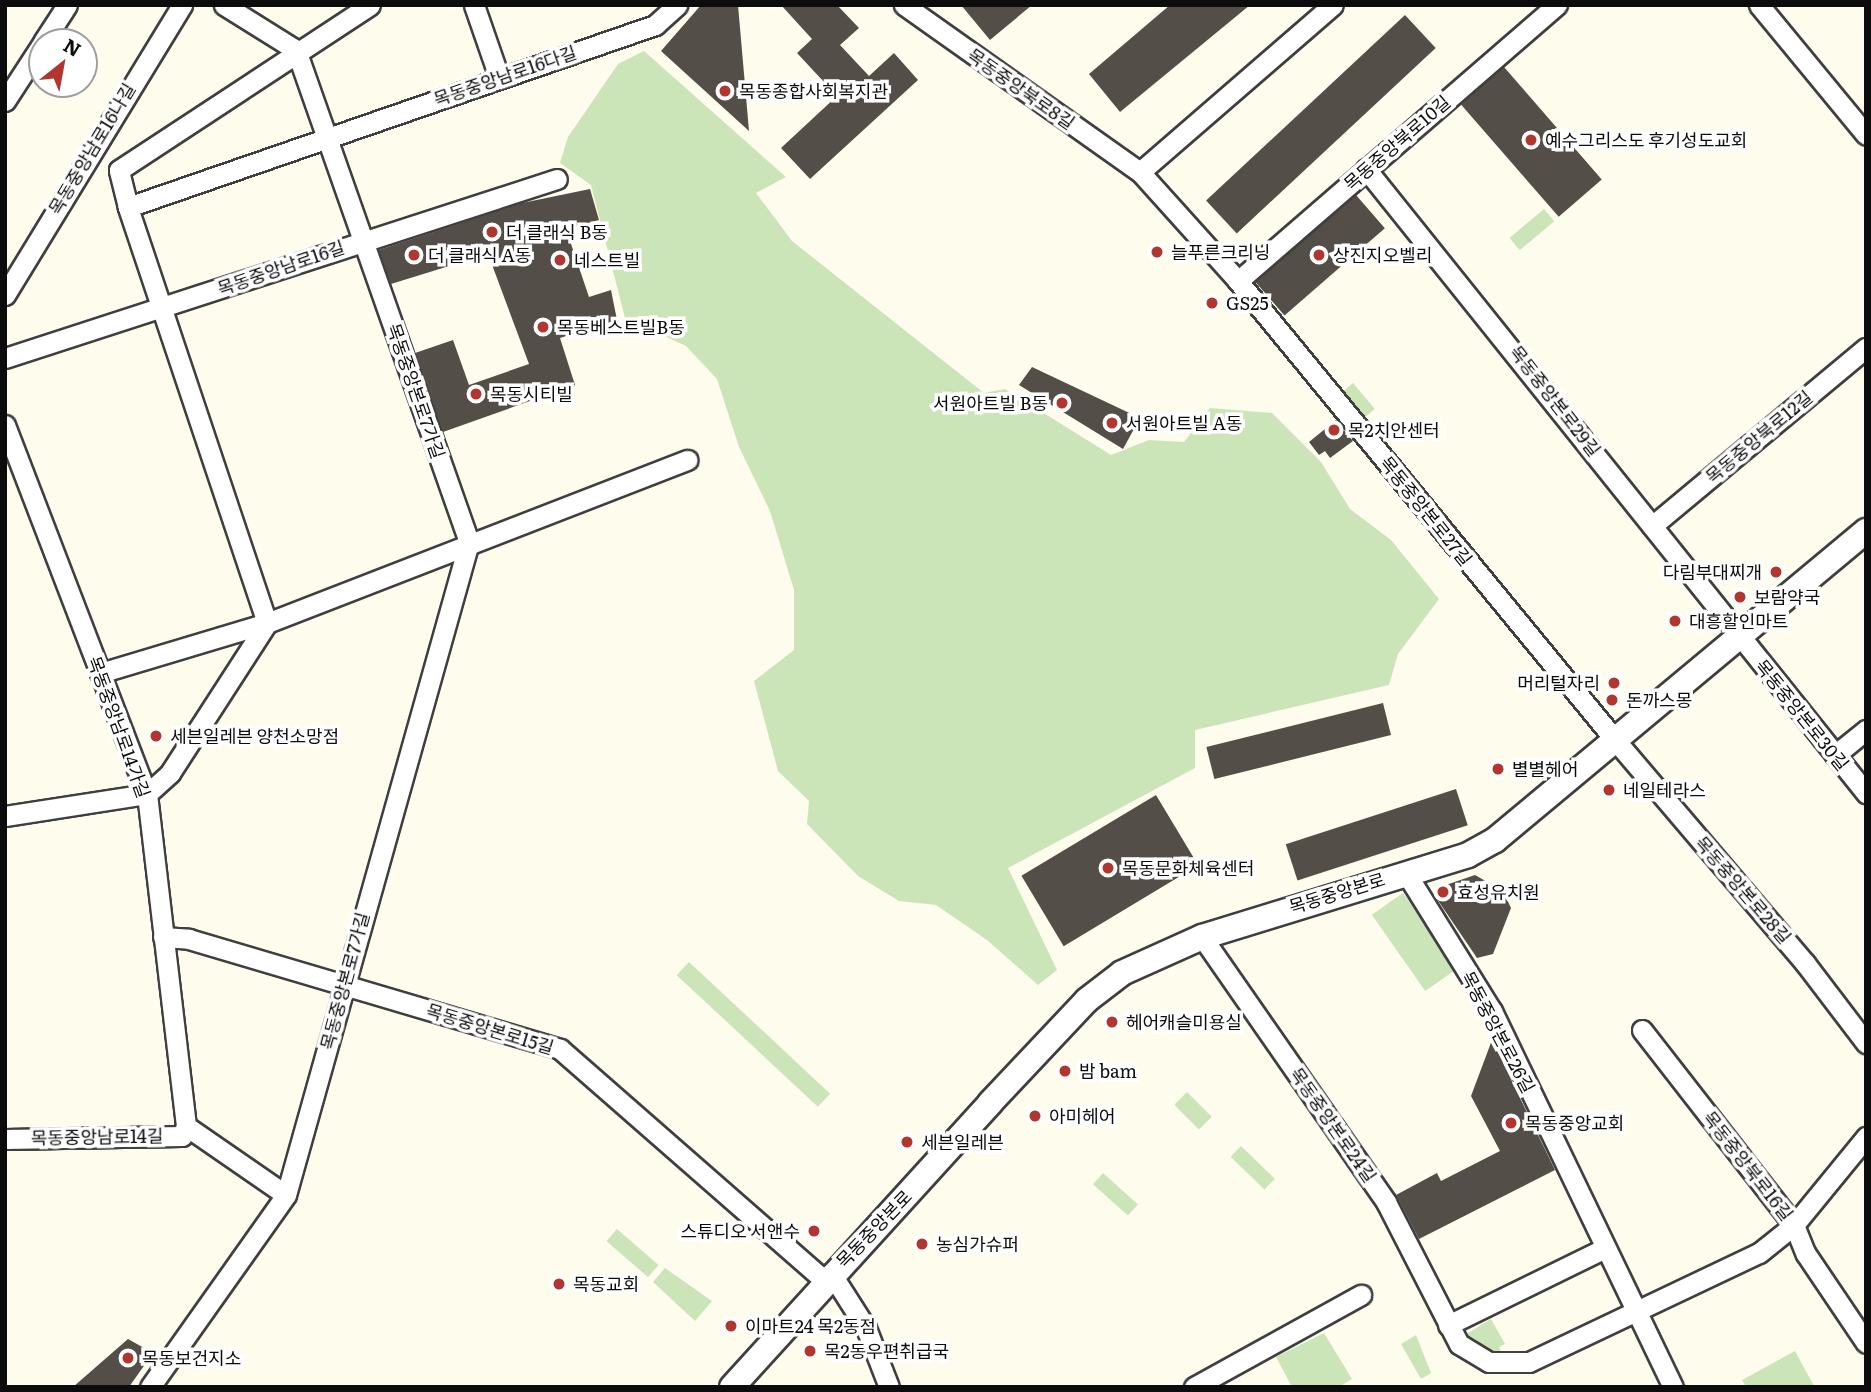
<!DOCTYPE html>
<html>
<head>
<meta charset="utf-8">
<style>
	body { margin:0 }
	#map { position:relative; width:1871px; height:1392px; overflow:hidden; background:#fefced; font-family:Literata,"Noto Sans KR",serif }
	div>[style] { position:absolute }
	.green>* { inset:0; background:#cbe5b9; transform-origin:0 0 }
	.building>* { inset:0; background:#544e49; transform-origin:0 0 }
	.roads { filter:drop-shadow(2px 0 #3f3f3f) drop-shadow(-2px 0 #3f3f3f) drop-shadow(0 2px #3f3f3f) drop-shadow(0 -2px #3f3f3f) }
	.minor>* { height:19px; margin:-9.5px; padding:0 9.5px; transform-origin:9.5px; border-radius:9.5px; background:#fff }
	.tertiary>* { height:24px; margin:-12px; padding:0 12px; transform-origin:12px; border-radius:12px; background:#fff }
	.dots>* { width:19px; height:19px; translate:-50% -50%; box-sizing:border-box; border:4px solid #fff; border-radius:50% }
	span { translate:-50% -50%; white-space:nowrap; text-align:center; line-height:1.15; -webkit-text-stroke:7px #fff; paint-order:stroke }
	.street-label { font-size:18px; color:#0c0c0c }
	.poi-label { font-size:18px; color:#0c0c0c }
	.left { translate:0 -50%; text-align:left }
	.right { translate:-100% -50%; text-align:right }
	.frame { position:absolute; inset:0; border:7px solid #0c0c0c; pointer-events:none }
	.north { position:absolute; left:28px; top:28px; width:70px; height:70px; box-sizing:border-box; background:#fff; border:2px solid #9e9e9e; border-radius:50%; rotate:31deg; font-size:19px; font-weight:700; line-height:28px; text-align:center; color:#0c0c0c }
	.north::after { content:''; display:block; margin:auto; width:24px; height:32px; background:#b03730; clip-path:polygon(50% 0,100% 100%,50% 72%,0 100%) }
</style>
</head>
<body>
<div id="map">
	<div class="green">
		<div style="clip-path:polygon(644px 51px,786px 177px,756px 193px,792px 241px,984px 393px,1005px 389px,1111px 455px,1149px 440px,1184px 442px,1210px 408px,1272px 413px,1321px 462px,1350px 509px,1391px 540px,1439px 599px,1398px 654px,1389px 685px,1195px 730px,1195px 768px,1008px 868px,1057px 970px,1038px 985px,987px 940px,936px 905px,899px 901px,858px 876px,807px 824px,809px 801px,778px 771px,754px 681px,794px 650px,794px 590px,770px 511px,739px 447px,717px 379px,686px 346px,625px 318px,591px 185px,560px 163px,568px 137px,618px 64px)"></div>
		<div style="left:1544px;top:209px;width:16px;height:45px;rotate:50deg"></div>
		<div style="left:1353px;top:383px;width:34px;height:18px;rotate:50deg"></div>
		<div style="left:1403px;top:893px;width:93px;height:38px;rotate:55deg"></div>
		<div style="left:689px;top:962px;width:193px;height:18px;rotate:43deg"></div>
		<div style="left:1187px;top:1092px;width:35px;height:18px;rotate:45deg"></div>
		<div style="left:1241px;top:1146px;width:47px;height:15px;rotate:44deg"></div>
		<div style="left:1103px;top:1173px;width:47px;height:15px;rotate:42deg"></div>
		<div style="left:617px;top:1229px;width:55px;height:16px;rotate:41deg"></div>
		<div style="clip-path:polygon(665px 1268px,712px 1301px,695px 1321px,653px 1282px)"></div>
		<div style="clip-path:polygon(1491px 1319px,1505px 1344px,1499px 1347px,1502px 1354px,1491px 1355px,1465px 1335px)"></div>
		<div style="clip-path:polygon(1324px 1333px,1352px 1379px,1339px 1387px,1292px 1387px,1276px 1357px)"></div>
		<div style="clip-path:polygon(1416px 1335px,1431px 1373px,1421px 1379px,1401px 1344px)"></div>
		<div style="clip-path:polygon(1795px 1351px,1814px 1386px,1746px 1387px,1742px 1380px)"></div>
	</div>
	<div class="building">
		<div style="clip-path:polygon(701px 5px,738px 5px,749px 131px,661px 51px)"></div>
		<div style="clip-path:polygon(781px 5px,837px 5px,859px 28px,840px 45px,869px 76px,894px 53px,918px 80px,810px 179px,781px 148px,837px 96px,797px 53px,812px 39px)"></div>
		<div style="clip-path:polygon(961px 5px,1032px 5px,990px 40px)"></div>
		<div style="clip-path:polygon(1170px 5px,1250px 5px,1120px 112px,1089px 74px)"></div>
		<div style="left:1405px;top:15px;width:45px;height:272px;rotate:47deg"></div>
		<div style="left:1504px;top:67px;width:149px;height:57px;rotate:49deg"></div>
		<div style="clip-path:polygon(590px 189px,599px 220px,566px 229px,589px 297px,611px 290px,617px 320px,560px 338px,575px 385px,443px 432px,415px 353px,453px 340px,469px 385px,529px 364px,488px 254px,391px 284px,379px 250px,522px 203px)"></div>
		<div style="left:1356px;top:195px;width:44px;height:133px;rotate:49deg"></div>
		<div style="clip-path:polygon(1032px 367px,1140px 418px,1123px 449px,1019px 385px)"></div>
		<div style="clip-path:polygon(1336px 420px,1353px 441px,1330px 458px,1325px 451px,1319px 455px,1309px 442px)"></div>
		<div style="left:1383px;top:703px;width:33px;height:182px;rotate:76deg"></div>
		<div style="left:1456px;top:789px;width:38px;height:179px;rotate:72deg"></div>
		<div style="left:1156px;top:795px;width:82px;height:157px;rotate:59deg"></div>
		<div style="clip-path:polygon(1475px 875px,1503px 891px,1511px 908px,1493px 954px,1477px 958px,1437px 899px,1440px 887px)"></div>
		<div style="clip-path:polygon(1492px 1040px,1555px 1170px,1419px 1239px,1396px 1195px,1437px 1173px,1441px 1181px,1500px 1151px,1471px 1096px)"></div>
		<div style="clip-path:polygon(128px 1339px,153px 1353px,129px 1387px,73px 1387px)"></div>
	</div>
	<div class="roads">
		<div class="minor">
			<div style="left:474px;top:5px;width:76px;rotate:70.9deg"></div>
			<div style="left:904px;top:5px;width:289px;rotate:35.3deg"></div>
			<div style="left:1140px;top:172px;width:147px;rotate:48deg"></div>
			<div style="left:1238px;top:281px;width:595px;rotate:50.59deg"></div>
			<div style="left:1616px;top:741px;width:292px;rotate:49.6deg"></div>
			<div style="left:1805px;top:963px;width:101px;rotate:52.7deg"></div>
			<div style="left:1759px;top:5px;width:168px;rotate:50.5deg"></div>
			<div style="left:43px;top:42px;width:44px;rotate:-57deg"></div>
			<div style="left:5px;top:101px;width:68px;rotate:-57deg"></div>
			<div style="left:1366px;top:169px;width:800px;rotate:51.3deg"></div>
			<div style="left:1140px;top:172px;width:255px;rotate:-40.9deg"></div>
			<div style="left:128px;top:207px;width:38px;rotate:-104deg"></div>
			<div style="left:119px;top:170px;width:300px;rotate:-33.3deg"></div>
			<div style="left:1238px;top:281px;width:422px;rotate:-40.9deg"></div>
			<div style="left:5px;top:295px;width:340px;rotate:-58.6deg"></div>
			<div style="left:5px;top:358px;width:580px;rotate:-17.97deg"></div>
			<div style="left:5px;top:425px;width:395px;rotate:69deg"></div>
			<div style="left:147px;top:794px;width:334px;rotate:83.3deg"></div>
			<div style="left:1652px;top:526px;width:278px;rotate:-39.8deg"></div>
			<div style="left:100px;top:673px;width:174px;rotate:-16.7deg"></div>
			<div style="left:267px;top:623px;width:451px;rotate:-21.2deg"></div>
			<div style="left:1835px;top:755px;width:40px;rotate:-39deg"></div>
			<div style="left:5px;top:816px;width:144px;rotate:-8.8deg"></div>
			<div style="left:147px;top:794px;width:31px;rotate:-42deg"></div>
			<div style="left:170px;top:773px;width:179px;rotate:-57.1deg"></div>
			<div style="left:267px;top:623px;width:439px;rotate:-108.5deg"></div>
			<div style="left:128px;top:207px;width:558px;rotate:-19.05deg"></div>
			<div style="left:655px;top:25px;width:30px;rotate:-42deg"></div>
			<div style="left:1406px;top:873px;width:163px;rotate:58.1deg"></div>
			<div style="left:1492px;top:1011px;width:417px;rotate:64.3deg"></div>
			<div style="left:163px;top:937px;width:26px;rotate:4deg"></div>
			<div style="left:189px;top:939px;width:387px;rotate:16.5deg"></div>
			<div style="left:560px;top:1049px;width:351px;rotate:41.2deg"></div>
			<div style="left:1202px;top:937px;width:323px;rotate:55.2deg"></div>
			<div style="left:1386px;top:1202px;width:160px;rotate:62.8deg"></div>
			<div style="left:1459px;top:1344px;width:35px;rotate:31deg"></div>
			<div style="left:1489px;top:1362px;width:40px"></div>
			<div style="left:1529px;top:1362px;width:255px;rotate:-25.4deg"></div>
			<div style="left:1759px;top:1253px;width:45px;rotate:-38.7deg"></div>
			<div style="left:1794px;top:1225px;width:114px;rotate:-50.7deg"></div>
			<div style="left:1642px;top:1030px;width:247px;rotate:52.1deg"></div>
			<div style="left:1794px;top:1225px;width:31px;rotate:68deg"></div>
			<div style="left:1806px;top:1254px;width:107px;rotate:56deg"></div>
			<div style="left:5px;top:1139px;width:177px;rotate:-1deg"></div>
			<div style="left:182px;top:1136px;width:11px;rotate:-68deg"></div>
			<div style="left:186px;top:1126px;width:121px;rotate:34.6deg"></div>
			<div style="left:831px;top:1273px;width:65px;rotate:57.5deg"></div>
			<div style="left:866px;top:1328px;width:63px;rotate:68.7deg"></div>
			<div style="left:1448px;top:1325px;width:175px;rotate:-26.1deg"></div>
			<div style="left:150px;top:1387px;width:235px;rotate:-54.7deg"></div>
			<div style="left:286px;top:1195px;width:678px;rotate:-74.34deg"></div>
			<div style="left:469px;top:542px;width:522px;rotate:-109.37deg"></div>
			<div style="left:296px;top:50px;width:85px;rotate:-148deg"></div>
			<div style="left:1194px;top:1387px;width:191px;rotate:-28.9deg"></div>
		</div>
		<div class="tertiary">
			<div style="left:732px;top:1387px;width:384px;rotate:-47.7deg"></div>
			<div style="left:990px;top:1103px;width:141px;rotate:-46.7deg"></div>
			<div style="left:1087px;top:1000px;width:44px;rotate:-37.6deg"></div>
			<div style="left:1122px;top:973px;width:88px;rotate:-24.2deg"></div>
			<div style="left:1202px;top:937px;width:278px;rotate:-17.1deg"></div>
			<div style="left:1468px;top:855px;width:31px;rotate:-29deg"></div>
			<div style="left:1495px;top:840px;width:483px;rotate:-39.8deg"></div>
		</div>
	</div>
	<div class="dots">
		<div style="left:725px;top:91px;background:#b03730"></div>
		<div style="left:1531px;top:140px;background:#b03730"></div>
		<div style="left:492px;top:232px;background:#b03730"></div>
		<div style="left:1157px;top:252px;background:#b03730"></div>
		<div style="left:414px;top:255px;background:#b03730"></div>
		<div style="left:1319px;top:255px;background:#b03730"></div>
		<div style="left:560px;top:260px;background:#b03730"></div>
		<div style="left:1212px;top:303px;background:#b03730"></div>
		<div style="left:543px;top:327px;background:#b03730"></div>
		<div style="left:476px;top:394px;background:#b03730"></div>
		<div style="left:1062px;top:403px;background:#b03730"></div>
		<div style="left:1112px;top:423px;background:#b03730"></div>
		<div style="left:1334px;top:430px;background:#b03730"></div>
		<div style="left:1776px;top:572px;background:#b03730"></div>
		<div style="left:1740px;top:597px;background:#b03730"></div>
		<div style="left:1675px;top:621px;background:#b03730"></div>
		<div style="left:1614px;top:683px;background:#b03730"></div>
		<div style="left:1612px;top:700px;background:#b03730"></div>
		<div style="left:156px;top:736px;background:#b03730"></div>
		<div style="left:1498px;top:769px;background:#b03730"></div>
		<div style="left:1609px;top:790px;background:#b03730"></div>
		<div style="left:1108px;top:868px;background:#b03730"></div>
		<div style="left:1443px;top:892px;background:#b03730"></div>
		<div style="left:1112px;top:1022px;background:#b03730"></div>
		<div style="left:1065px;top:1071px;background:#b03730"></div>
		<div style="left:1035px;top:1116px;background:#b03730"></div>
		<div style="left:1511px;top:1123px;background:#b03730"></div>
		<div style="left:907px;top:1142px;background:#b03730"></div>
		<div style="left:814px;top:1231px;background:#b03730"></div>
		<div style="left:922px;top:1244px;background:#b03730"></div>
		<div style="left:559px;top:1284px;background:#b03730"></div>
		<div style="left:731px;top:1326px;background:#b03730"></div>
		<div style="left:810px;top:1351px;background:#b03730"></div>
		<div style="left:128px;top:1358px;background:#b03730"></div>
	</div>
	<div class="street-label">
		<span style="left:505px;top:76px;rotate:-19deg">목동중앙남로16다길</span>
		<span style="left:1021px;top:89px;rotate:35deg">목동중앙북로8길</span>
		<span style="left:1397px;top:143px;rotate:-41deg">목동중앙북로10길</span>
		<span style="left:92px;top:149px;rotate:-59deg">목동중앙남로16나길</span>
		<span style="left:281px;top:268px;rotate:-19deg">목동중앙남로16길</span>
		<span style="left:416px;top:391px;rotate:71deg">목동중앙본로7가길</span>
		<span style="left:1555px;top:401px;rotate:52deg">목동중앙본로29길</span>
		<span style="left:1759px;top:437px;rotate:-40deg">목동중앙북로12길</span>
		<span style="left:1426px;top:511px;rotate:51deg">목동중앙본로27길</span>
		<span style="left:1802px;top:715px;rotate:51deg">목동중앙본로30길</span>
		<span style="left:119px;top:727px;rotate:70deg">목동중앙남로14가길</span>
		<span style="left:1743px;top:890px;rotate:49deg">목동중앙본로28길</span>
		<span style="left:1337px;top:893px;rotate:-17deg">목동중앙본로</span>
		<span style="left:345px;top:981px;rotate:-75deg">목동중앙본로7가길</span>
		<span style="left:490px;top:1029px;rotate:17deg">목동중앙본로15길</span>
		<span style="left:1498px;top:1032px;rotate:62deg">목동중앙본로26길</span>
		<span style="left:1333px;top:1125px;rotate:55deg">목동중앙본로24길</span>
		<span style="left:97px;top:1137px;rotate:-1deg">목동중앙남로14길</span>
		<span style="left:1748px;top:1166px;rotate:52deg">목동중앙북로16길</span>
		<span style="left:874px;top:1229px;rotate:-46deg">목동중앙본로</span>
	</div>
	<div class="poi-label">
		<span class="left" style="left:739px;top:91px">목동종합사회복지관</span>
		<span class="left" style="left:1545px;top:140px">예수그리스도 후기성도교회</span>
		<span class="left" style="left:506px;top:232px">더 클래식 B동</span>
		<span class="left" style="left:1171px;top:252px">늘푸른크리닝</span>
		<span class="left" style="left:428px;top:255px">더 클래식 A동</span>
		<span class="left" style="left:1333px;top:255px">상진지오벨리</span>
		<span class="left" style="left:574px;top:260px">네스트빌</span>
		<span class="left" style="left:1226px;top:303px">GS25</span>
		<span class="left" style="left:557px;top:327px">목동베스트빌B동</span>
		<span class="left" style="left:490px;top:394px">목동시티빌</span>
		<span class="right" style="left:1048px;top:403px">서원아트빌 B동</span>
		<span class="left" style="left:1126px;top:423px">서원아트빌 A동</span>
		<span class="left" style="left:1348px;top:430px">목2치안센터</span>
		<span class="right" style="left:1762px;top:572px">다림부대찌개</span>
		<span class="left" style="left:1754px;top:597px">보람약국</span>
		<span class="left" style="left:1689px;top:621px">대흥할인마트</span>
		<span class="right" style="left:1600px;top:683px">머리털자리</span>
		<span class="left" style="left:1626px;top:700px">돈까스몽</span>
		<span class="left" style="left:170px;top:736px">세븐일레븐 양천소망점</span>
		<span class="left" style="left:1512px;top:769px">별별헤어</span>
		<span class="left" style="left:1623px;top:790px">네일테라스</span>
		<span class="left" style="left:1122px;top:868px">목동문화체육센터</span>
		<span class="left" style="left:1457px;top:892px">효성유치원</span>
		<span class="left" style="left:1126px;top:1022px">헤어캐슬미용실</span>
		<span class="left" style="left:1079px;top:1071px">밤 bam</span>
		<span class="left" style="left:1049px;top:1116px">아미헤어</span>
		<span class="left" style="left:1525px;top:1123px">목동중앙교회</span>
		<span class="left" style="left:921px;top:1142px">세븐일레븐</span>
		<span class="right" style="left:800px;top:1231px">스튜디오 서앤수</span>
		<span class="left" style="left:936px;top:1244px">농심가슈퍼</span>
		<span class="left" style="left:573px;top:1284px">목동교회</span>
		<span class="left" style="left:745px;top:1326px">이마트24 목2동점</span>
		<span class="left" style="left:824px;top:1351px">목2동우편취급국</span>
		<span class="left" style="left:142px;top:1358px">목동보건지소</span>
	</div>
	<div class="frame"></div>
	<div class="north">N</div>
</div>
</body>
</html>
